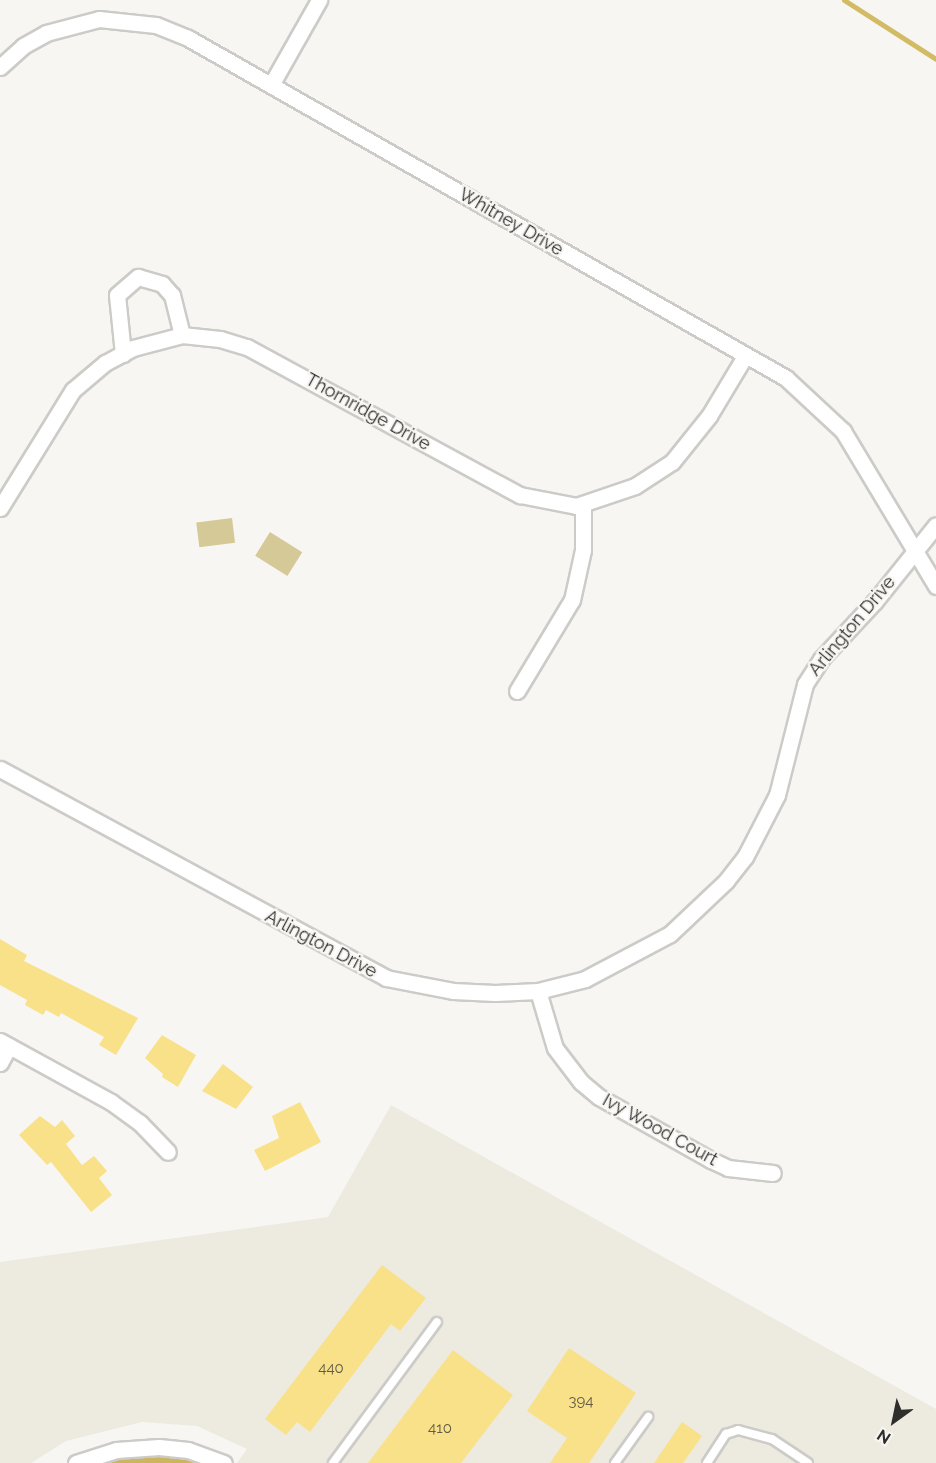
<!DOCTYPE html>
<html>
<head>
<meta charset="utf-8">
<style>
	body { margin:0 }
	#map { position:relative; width:936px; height:1463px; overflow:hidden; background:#f7f6f3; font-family:Raleway,sans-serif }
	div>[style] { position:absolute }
	.built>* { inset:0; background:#edeadf }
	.green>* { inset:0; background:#d6c998; transform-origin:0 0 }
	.forest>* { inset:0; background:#ccb55e }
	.stream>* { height:5px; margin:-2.5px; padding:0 2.5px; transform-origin:2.5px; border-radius:2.5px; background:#d2bb64 }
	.building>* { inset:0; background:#f9e18a }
	.roads { filter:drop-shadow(2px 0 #cccbc7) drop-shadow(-2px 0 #cccbc7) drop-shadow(0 2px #cccbc7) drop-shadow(0 -2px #cccbc7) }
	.service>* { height:8px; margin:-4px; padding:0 4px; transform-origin:4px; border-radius:4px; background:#fff }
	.minor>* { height:15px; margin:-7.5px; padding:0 7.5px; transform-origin:7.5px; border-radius:7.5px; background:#fff }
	span { translate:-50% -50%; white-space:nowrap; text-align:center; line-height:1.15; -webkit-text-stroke:4.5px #f7f6f3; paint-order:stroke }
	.number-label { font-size:15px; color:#615b44 }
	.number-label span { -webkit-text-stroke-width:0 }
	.street-label { font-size:18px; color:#2e2e2c }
	.north { position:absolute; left:864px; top:1391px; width:60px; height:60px; -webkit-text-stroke:4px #f7f6f3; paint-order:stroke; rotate:213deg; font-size:16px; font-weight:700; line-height:24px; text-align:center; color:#2e2e2c }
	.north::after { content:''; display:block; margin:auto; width:21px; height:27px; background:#2e2e2c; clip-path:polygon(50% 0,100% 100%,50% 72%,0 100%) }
</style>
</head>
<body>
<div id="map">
	<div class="built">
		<div style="clip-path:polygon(391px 1105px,936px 1409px,936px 1463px,237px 1463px,247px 1449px,197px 1426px,142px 1422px,66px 1441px,31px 1463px,0 1463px,0 1262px,328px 1217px)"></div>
	</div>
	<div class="green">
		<div style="left:232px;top:518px;width:25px;height:36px;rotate:83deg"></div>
		<div style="left:270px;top:532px;width:38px;height:28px;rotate:32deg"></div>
	</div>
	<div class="forest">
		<div style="clip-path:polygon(159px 1447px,224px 1463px,76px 1463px)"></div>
	</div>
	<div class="stream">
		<div style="left:844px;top:0;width:109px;rotate:32.7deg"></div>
	</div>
	<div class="building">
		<div style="clip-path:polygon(0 939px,27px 955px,24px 961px,138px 1018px,116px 1055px,99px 1045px,104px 1037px,61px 1013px,59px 1017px,46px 1010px,43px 1015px,25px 1005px,27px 1000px,0 985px)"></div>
		<div style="clip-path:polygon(162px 1035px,196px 1055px,178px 1087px,162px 1077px,163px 1074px,145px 1058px)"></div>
		<div style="clip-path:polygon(223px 1064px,253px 1087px,236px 1109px,202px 1091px)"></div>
		<div style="clip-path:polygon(300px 1102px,321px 1142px,265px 1171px,254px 1150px,279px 1138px,272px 1116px)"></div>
		<div style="clip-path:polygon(40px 1116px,55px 1127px,62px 1120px,75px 1136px,66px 1144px,82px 1165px,94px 1156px,107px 1171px,99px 1178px,112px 1195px,91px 1212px,51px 1162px,47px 1165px,19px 1135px)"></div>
		<div style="clip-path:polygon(382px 1265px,426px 1298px,400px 1331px,391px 1324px,310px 1432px,297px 1422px,286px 1435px,265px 1419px)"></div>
		<div style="clip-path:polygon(569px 1348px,636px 1393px,589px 1463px,550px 1463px,567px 1438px,527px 1411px)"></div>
		<div style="clip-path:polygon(453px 1350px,513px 1395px,461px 1463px,368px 1463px)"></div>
		<div style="clip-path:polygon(682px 1422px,702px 1436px,683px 1463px,654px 1463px)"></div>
	</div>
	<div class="roads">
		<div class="service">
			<div style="left:333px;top:1463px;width:175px;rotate:-53.6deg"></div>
			<div style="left:615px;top:1463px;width:57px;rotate:-54.3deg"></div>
			<div style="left:707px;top:1463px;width:35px;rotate:-57deg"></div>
			<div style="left:726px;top:1434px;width:13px;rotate:-18deg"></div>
			<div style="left:738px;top:1430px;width:35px;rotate:15deg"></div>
			<div style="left:772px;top:1439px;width:43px;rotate:33.7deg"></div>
		</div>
		<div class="minor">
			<div style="left:0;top:67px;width:31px;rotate:-42deg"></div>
			<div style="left:23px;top:46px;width:26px;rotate:-29deg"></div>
			<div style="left:46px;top:33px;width:55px;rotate:-14.8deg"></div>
			<div style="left:99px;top:19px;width:57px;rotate:6deg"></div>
			<div style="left:156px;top:25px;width:35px;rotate:22deg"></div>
			<div style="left:188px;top:38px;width:688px;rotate:29.62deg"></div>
			<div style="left:786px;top:378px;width:78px;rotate:42.9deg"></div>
			<div style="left:843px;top:431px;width:181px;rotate:59deg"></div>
			<div style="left:271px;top:85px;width:98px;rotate:-60.5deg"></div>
			<div style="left:123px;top:354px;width:59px;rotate:-95.8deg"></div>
			<div style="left:117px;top:295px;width:28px;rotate:-41deg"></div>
			<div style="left:138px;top:277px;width:25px;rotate:16deg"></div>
			<div style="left:162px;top:284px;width:15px;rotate:48deg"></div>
			<div style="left:172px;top:295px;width:41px;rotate:76deg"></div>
			<div style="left:0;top:508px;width:139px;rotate:-58.3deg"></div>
			<div style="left:73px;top:390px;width:42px;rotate:-40.2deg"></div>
			<div style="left:105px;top:363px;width:32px;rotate:-28deg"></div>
			<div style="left:133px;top:348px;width:51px;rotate:-14.9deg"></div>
			<div style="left:182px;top:335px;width:38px;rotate:6deg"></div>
			<div style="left:220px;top:339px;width:28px;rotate:17deg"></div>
			<div style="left:247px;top:347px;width:311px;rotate:28.5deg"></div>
			<div style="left:520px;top:495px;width:57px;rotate:11.1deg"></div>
			<div style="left:576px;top:506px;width:62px;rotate:-18.7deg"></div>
			<div style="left:635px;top:486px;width:44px;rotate:-33deg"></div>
			<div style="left:672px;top:462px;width:59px;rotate:-51.2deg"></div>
			<div style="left:709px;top:416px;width:70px;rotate:-59deg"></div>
			<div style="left:517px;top:691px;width:106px;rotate:-58.9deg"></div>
			<div style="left:572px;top:600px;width:51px;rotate:-77.6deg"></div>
			<div style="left:583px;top:550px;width:45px;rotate:-90deg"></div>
			<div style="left:0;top:769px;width:439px;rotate:28.4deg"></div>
			<div style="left:386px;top:978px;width:68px;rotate:11deg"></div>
			<div style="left:453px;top:991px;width:42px;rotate:2.7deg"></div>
			<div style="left:495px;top:993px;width:43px;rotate:-2.7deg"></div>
			<div style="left:538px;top:991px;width:49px;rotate:-14.3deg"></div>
			<div style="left:585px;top:979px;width:96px;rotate:-27.9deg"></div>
			<div style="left:670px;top:934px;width:77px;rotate:-43.4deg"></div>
			<div style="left:726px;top:881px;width:31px;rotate:-52deg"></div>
			<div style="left:745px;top:857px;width:70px;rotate:-62.7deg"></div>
			<div style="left:777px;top:795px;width:114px;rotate:-75.8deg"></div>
			<div style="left:805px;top:684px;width:30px;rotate:-57deg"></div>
			<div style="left:821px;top:659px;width:79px;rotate:-47deg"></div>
			<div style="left:875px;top:601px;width:97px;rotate:-51.2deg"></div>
			<div style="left:538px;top:991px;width:59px;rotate:73.4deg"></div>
			<div style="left:555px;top:1048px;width:43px;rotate:52.6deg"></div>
			<div style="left:581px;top:1082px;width:23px;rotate:40deg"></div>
			<div style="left:599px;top:1097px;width:129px;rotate:29.4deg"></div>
			<div style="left:711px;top:1160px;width:19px;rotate:25deg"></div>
			<div style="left:728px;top:1168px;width:45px;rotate:6.3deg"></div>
			<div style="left:0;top:1041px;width:127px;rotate:28.8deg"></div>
			<div style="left:111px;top:1102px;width:36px;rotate:36deg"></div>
			<div style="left:140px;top:1123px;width:40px;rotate:46deg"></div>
			<div style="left:0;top:1063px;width:19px;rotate:-62deg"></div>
			<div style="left:76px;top:1463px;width:42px;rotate:-18deg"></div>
			<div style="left:116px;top:1450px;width:43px;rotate:-4deg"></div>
			<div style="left:159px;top:1447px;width:29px;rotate:6deg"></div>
			<div style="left:188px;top:1450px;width:38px;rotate:20deg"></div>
		</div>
	</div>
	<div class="number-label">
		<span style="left:331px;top:1369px">440</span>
		<span style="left:581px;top:1402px">394</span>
		<span style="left:440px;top:1429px">410</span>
	</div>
	<div class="street-label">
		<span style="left:511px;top:222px;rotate:30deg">Whitney Drive</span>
		<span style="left:368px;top:412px;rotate:29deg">Thornridge Drive</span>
		<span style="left:852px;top:626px;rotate:-50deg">Arlington Drive</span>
		<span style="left:321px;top:944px;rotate:28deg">Arlington Drive</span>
		<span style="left:660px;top:1130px;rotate:29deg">Ivy Wood Court</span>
	</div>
	<div class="north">N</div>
</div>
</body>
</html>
